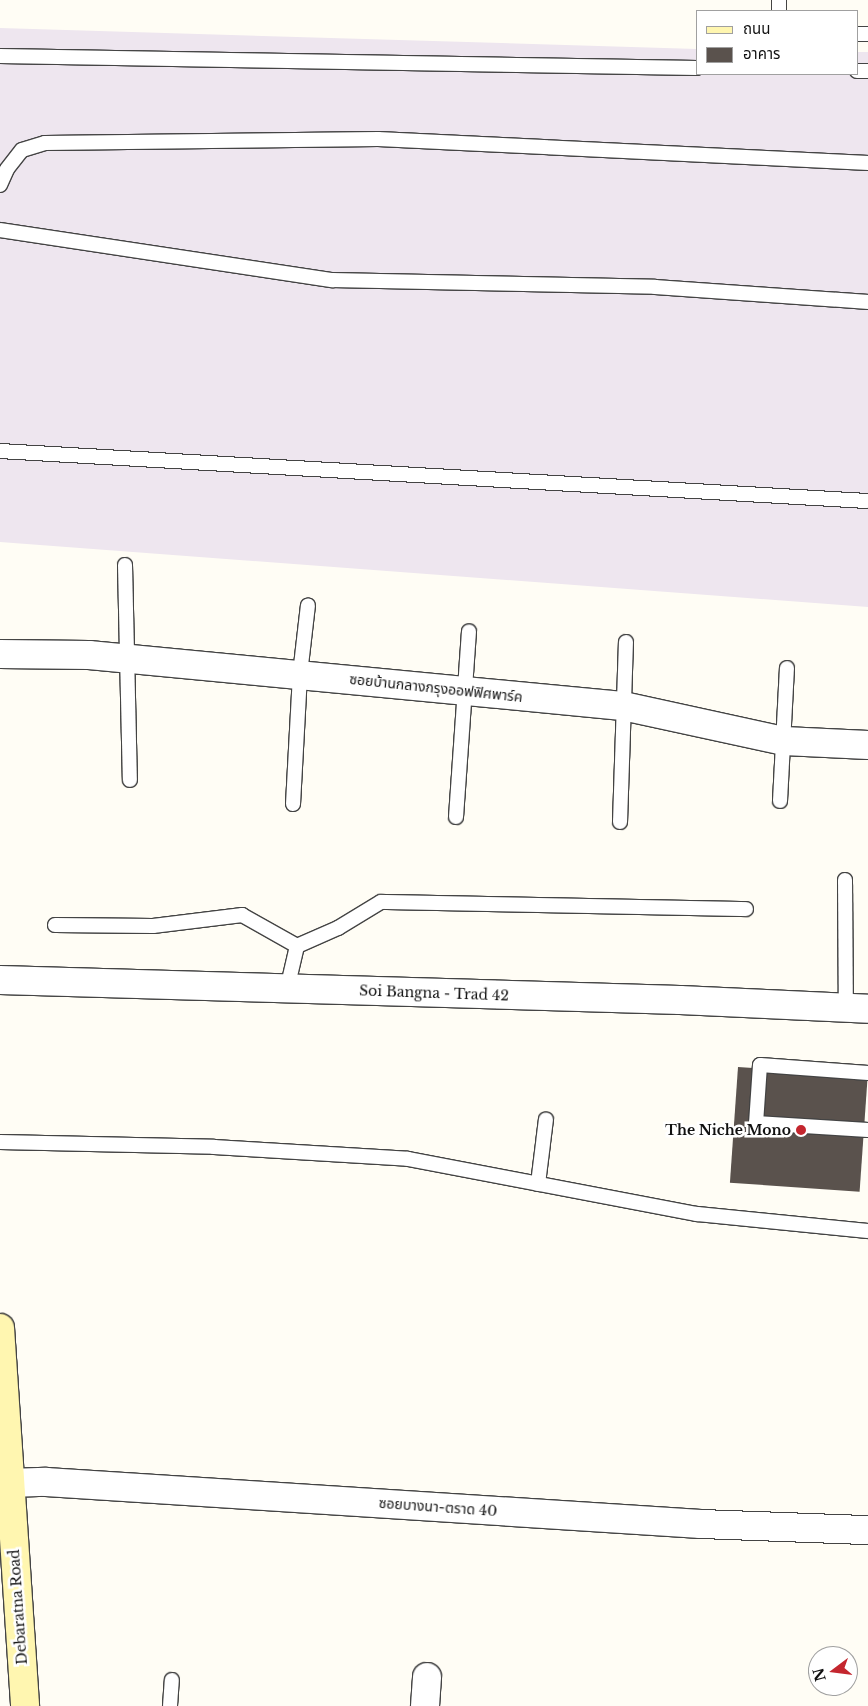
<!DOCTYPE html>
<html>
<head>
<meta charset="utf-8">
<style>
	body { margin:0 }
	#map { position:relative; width:868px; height:1706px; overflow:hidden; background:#fffdf5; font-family:"Libre Baskerville","Noto Sans Thai",serif }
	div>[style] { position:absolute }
	.industrial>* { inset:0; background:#eee6ef }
	.building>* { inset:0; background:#5a524d; transform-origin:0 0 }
	.roads { filter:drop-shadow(1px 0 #444) drop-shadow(-1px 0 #444) drop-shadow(0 1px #444) drop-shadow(0 -1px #444) }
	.lane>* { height:14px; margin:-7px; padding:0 7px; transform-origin:7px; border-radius:7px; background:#fff }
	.street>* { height:28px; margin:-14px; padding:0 14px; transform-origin:14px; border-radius:14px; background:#fff }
	.secondary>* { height:28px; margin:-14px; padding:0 14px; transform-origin:14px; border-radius:14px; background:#fff6b0 }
	.dots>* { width:14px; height:14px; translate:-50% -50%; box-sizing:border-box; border:2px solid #fff; border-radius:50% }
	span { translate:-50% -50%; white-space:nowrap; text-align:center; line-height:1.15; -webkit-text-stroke:5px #fff; paint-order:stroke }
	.street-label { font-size:14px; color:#111 }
	.poi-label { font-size:14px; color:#111; font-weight:700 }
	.right { translate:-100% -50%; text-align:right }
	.legend { position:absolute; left:696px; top:10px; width:162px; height:65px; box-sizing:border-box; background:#fff; border:1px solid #a0a0a0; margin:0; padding:6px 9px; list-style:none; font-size:15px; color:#111 }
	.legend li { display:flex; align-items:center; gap:10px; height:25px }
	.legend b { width:25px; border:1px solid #a0a0a0 }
	.north { position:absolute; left:808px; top:1646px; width:50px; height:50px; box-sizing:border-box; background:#fff; border:1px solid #a0a0a0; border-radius:50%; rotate:255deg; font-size:14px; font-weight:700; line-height:20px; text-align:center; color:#111 }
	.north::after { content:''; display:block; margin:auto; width:18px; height:22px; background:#c4262e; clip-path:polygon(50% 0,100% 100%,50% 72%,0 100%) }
</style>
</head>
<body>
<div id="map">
	<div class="industrial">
		<div style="clip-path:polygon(0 28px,697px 49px,697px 74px,857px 74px,857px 52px,868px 52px,868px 607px,0 542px)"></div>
	</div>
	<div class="building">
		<div style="left:738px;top:1067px;width:130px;height:116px;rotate:4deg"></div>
	</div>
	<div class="roads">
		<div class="lane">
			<div style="left:779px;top:0;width:11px;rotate:90deg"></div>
			<div style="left:857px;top:34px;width:11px"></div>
			<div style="left:0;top:56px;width:697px;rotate:0.99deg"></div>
			<div style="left:857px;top:71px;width:11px"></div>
			<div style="left:0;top:185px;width:17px;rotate:-66deg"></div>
			<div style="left:7px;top:169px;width:24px;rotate:-52deg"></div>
			<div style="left:22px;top:150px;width:24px;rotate:-17deg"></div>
			<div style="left:45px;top:143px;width:333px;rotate:-0.7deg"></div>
			<div style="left:378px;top:139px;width:491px;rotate:2.8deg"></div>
			<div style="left:0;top:230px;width:336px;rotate:8.6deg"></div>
			<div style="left:332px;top:280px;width:323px;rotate:1.2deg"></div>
			<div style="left:655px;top:287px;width:214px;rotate:4deg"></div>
			<div style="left:0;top:451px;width:869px;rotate:3.3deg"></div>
			<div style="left:125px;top:565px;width:215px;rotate:88.7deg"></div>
			<div style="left:780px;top:801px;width:133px;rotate:-87deg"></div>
			<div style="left:293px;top:804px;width:130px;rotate:-86.9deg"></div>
			<div style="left:300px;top:674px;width:69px;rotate:-83.4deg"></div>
			<div style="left:456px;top:817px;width:186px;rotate:-86deg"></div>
			<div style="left:620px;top:822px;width:180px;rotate:-88.1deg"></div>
			<div style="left:845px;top:880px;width:128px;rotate:89.6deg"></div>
			<div style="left:55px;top:925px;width:98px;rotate:0.6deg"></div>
			<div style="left:153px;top:926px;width:90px;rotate:-7deg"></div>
			<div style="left:242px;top:915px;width:63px;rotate:29.4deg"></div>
			<div style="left:287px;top:989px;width:44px;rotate:-76.9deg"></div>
			<div style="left:297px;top:946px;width:45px;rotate:-23.7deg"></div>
			<div style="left:338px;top:928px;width:50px;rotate:-31.2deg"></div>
			<div style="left:381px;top:902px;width:365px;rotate:1.1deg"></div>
			<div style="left:868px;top:1073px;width:108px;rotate:-175.8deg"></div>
			<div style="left:760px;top:1065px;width:58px;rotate:93.9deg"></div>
			<div style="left:756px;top:1123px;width:112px;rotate:3.6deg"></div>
			<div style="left:0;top:1142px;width:214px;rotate:1.3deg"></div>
			<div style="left:214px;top:1147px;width:194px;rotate:3.5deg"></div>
			<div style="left:408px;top:1159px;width:294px;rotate:10.8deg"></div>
			<div style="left:697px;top:1214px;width:172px;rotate:5.7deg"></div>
			<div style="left:538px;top:1184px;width:65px;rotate:-83deg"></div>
			<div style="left:170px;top:1706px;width:26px;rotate:-86deg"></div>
		</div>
		<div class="street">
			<div style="left:0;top:654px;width:89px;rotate:0.6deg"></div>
			<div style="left:89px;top:655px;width:536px;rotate:5.46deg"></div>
			<div style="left:623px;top:706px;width:165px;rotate:12.3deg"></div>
			<div style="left:784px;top:741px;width:84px;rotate:2.7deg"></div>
			<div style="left:0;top:980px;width:680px;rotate:1.68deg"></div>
			<div style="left:680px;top:1000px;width:188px;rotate:2.7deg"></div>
			<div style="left:9px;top:1483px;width:37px;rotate:-2deg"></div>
			<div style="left:46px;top:1482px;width:656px;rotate:3.67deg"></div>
			<div style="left:701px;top:1524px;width:167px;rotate:2.1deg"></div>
			<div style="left:425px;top:1706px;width:29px;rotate:-86deg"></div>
		</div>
		<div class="secondary">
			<div style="left:0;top:1328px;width:379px;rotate:86.2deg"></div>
		</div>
	</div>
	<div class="dots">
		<div style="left:801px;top:1130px;background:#c4262e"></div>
	</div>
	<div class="street-label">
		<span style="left:436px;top:688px;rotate:6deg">ซอยบ้านกลางกรุงออฟฟิศพาร์ค</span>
		<span style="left:434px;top:993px;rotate:2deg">Soi Bangna - Trad 42</span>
		<span style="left:438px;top:1507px;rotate:4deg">ซอยบางนา-ตราด 40</span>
		<span style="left:18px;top:1607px;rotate:-94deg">Debaratna Road</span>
	</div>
	<div class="poi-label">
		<span class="right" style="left:791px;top:1130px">The Niche Mono</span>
	</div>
	<ul class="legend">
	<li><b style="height:6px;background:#fff6b0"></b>ถนน</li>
	<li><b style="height:14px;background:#5a524d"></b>อาคาร</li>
	</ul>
	<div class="north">N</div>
</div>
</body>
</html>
